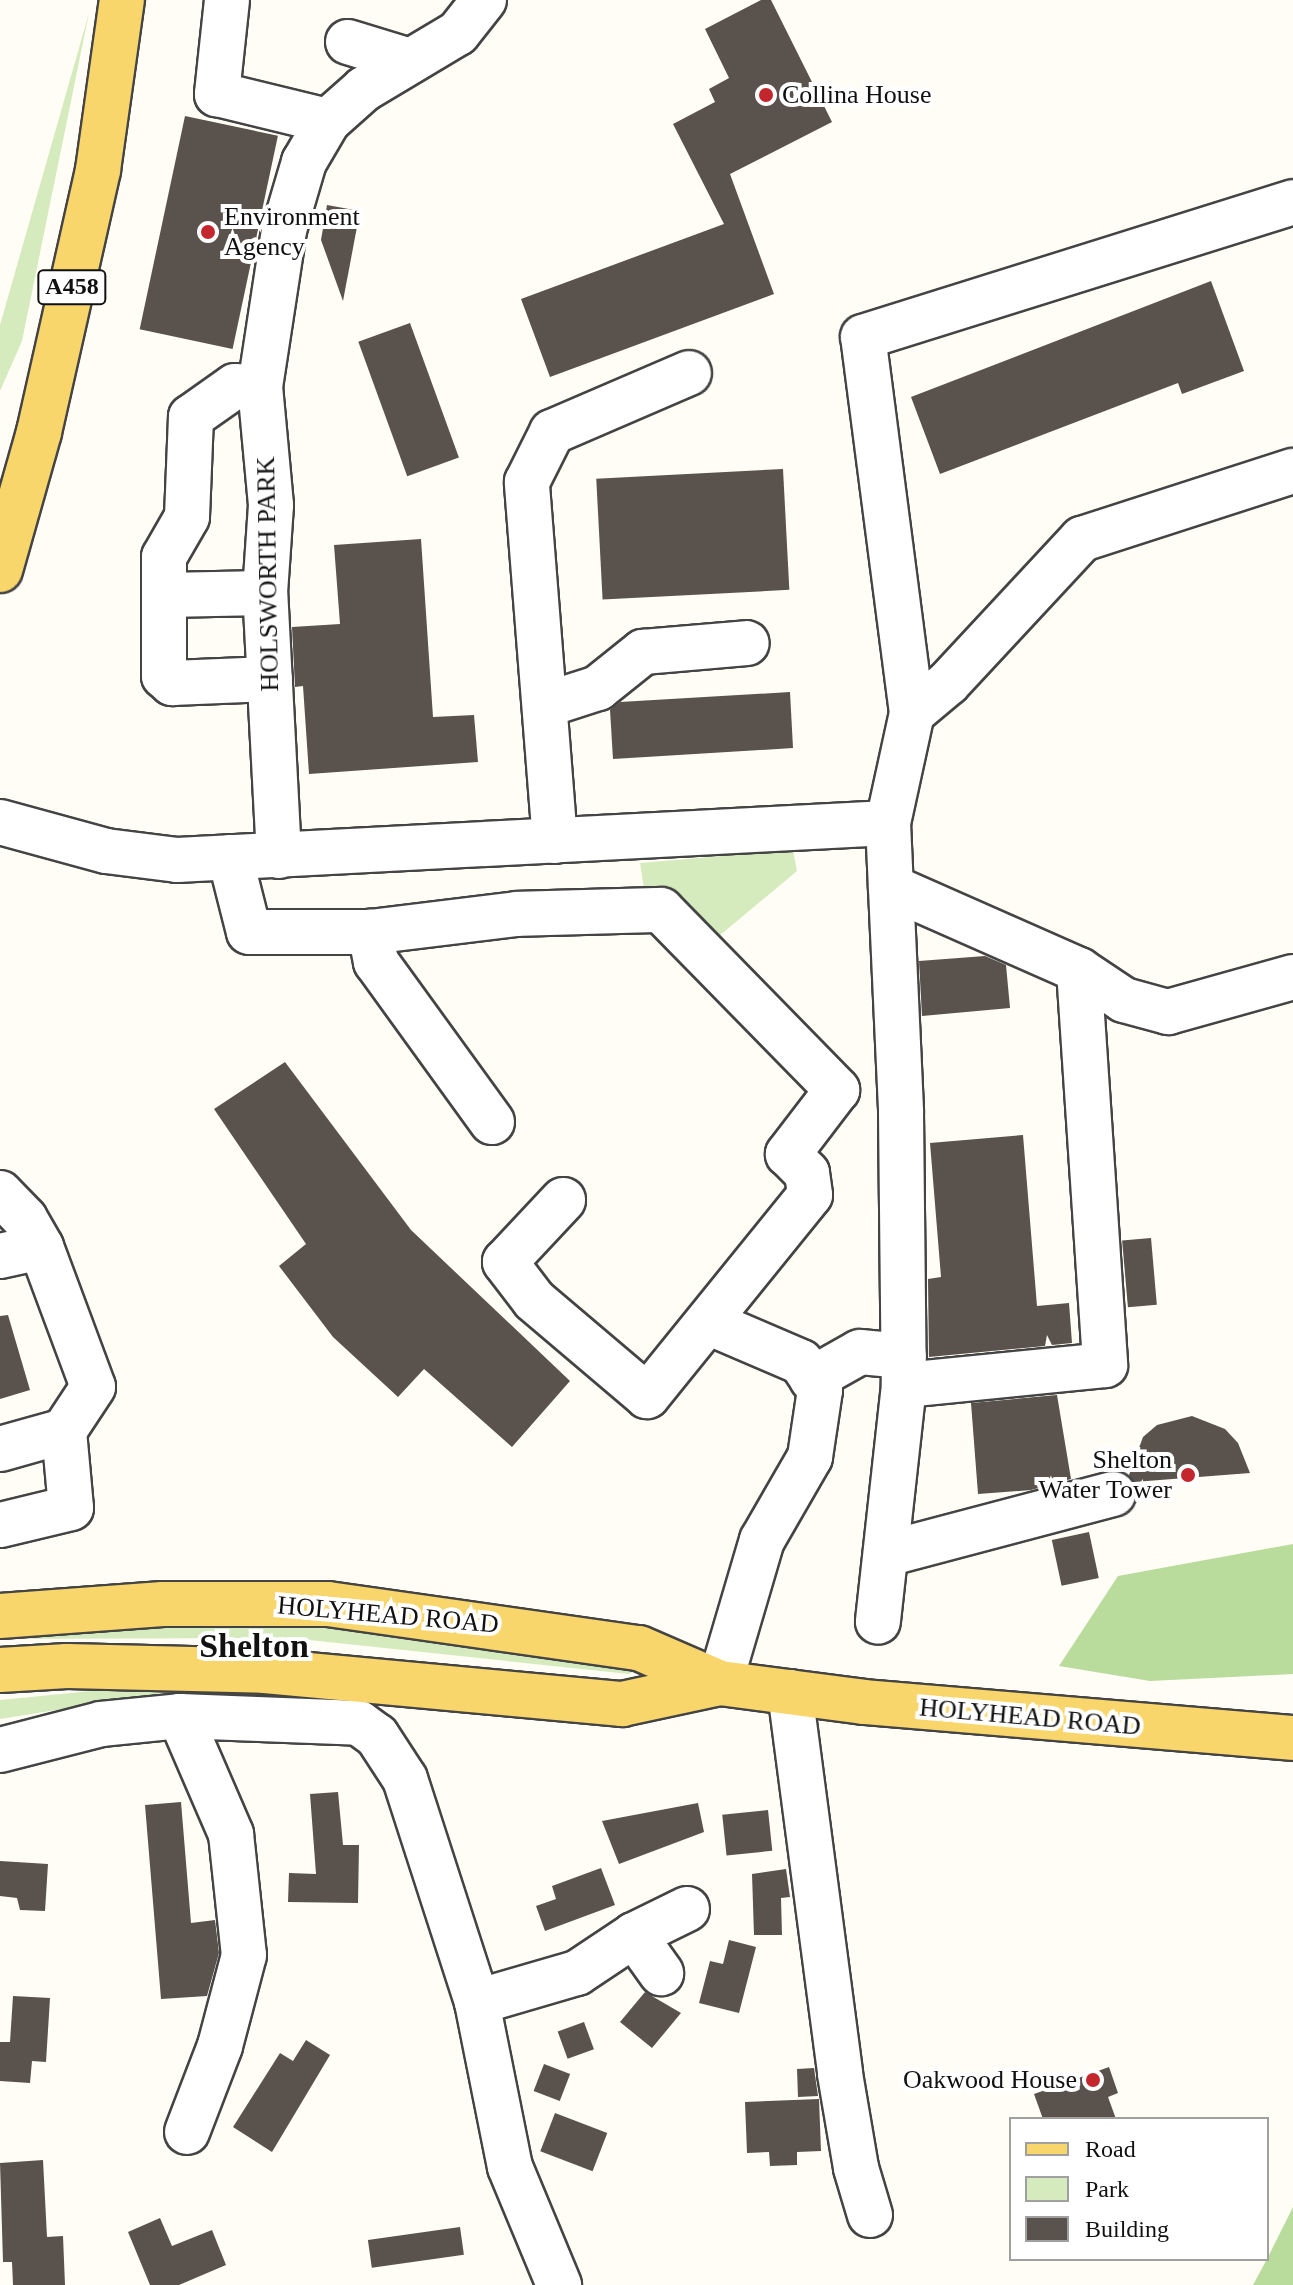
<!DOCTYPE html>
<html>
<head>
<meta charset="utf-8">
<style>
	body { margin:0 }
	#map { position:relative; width:1293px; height:2285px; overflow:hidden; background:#fffdf5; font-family:"Times New Roman",serif }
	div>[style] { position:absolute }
	.green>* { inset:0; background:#d5ebbd }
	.forest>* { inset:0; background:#b9dc9c }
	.building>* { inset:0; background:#5a524d; transform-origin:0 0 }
	.roads { filter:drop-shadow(2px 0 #444) drop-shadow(-2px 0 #444) drop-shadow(0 2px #444) drop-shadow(0 -2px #444) }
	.minor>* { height:44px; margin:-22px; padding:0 22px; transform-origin:22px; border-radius:22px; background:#fff }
	.major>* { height:44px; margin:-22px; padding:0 22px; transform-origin:22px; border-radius:22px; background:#f9d66b }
	.dots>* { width:22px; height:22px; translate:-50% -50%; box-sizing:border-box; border:4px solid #fff; border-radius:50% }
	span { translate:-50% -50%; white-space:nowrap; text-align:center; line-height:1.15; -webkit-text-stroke:8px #fff; paint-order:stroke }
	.shield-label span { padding:2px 6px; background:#fff; border:2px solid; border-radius:6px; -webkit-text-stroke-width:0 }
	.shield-label { font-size:24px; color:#111; font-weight:700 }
	.poi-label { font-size:26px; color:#111 }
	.left { translate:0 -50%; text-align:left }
	.right { translate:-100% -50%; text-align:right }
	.street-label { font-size:26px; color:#111 }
	.district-label { font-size:34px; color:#111; font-weight:700 }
	.legend { position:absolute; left:1009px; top:2117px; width:260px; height:144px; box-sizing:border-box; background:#fff; border:2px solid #a0a0a0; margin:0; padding:10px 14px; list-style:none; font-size:24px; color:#111 }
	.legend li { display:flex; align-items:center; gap:16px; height:40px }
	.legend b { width:40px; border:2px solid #a0a0a0 }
</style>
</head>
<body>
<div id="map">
	<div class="green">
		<div style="clip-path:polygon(89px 13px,22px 341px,0 391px,0 325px)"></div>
		<div style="clip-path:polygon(793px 850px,797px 871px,707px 946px,645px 895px,640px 863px)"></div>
		<div style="clip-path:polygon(264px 1618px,498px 1639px,637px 1669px,629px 1674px,290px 1638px,0 1639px,0 1627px)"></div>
		<div style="clip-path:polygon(172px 1683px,394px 1691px,379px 1704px,168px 1692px,0 1719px,0 1700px)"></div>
	</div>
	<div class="forest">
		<div style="clip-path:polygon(1293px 1544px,1293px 1674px,1150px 1681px,1059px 1666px,1118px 1576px)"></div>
		<div style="clip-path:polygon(1293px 2207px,1293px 2285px,1253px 2285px,1267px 2259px)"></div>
	</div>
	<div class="building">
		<div style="clip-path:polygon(761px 0,771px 0,832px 122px,730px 174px,774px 294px,550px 377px,521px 299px,724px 224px,673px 124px,715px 102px,709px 89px,729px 78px,705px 29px)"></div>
		<div style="left:185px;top:116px;width:95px;height:218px;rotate:12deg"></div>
		<div style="clip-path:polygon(327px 205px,360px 211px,343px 301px,321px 240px)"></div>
		<div style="clip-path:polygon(1211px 281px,1244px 371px,1182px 394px,1178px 383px,940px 474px,911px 397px)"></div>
		<div style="left:410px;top:323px;width:143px;height:55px;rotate:70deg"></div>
		<div style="left:783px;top:469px;width:121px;height:187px;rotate:87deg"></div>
		<div style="clip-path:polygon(421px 539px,433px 717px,474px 715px,478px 762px,309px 774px,303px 686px,295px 687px,292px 627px,340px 624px,334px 545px)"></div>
		<div style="clip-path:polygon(790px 692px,793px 748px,613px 759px,610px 710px,620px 702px)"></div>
		<div style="clip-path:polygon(985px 956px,1006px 965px,1010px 1008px,922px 1016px,919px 961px)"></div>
		<div style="clip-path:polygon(285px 1062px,411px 1230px,570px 1381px,512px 1447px,424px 1369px,398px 1397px,333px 1337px,279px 1266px,306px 1244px,214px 1109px)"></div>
		<div style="clip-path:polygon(1023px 1135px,1037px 1306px,1069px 1303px,1072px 1343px,1052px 1345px,1047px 1335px,1045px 1346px,929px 1357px,928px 1279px,941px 1277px,930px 1143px)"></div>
		<div style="left:1151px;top:1238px;width:67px;height:29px;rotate:85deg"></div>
		<div style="clip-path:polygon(8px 1315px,30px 1390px,0 1399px,0 1316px)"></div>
		<div style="clip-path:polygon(1057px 1395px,1071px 1479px,1031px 1490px,978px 1494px,971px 1403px)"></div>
		<div style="clip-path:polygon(1192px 1416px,1225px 1429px,1238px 1443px,1250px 1473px,1134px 1482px,1129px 1475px,1143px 1437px,1157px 1425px)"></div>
		<div style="left:1089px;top:1532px;width:47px;height:38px;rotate:78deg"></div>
		<div style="clip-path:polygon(338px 1792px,343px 1845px,359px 1845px,358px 1903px,288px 1902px,289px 1873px,316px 1874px,310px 1794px)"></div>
		<div style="clip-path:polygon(181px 1802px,191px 1923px,215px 1920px,219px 1953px,207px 1996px,161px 1999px,145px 1805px)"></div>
		<div style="clip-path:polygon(698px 1803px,704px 1832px,619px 1864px,602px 1821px)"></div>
		<div style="left:768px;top:1810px;width:41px;height:46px;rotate:84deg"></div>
		<div style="clip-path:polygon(0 1861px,48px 1864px,45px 1911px,20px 1910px,17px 1898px,0 1896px)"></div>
		<div style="clip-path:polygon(601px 1868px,615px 1905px,545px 1931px,536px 1906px,556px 1899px,552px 1886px)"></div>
		<div style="clip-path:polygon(786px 1869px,790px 1897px,781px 1898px,782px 1935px,754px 1935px,752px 1874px)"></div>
		<div style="clip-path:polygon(729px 1940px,756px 1947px,739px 2013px,699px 2003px,710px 1961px,723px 1964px)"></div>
		<div style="clip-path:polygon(645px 1992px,681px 2013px,652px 2048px,620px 2022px)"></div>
		<div style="clip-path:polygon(13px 1996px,50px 1998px,46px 2062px,32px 2061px,30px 2083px,0 2081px,0 2042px,10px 2042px)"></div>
		<div style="left:584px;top:2022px;width:29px;height:28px;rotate:70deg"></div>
		<div style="clip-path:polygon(306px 2040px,330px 2055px,272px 2152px,233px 2127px,280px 2053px,293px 2061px)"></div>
		<div style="left:544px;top:2064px;width:28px;height:29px;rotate:21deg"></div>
		<div style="clip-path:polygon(1109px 2067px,1118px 2093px,1108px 2097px,1116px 2119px,1043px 2119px,1034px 2094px)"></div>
		<div style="clip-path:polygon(814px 2068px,818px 2096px,798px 2097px,797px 2069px)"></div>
		<div style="clip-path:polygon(819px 2099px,821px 2151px,797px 2152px,797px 2165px,770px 2166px,769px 2152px,747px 2153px,745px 2102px)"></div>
		<div style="left:555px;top:2113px;width:56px;height:41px;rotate:21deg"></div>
		<div style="clip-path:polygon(43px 2160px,47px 2237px,63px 2236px,65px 2285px,13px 2285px,12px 2262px,3px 2262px,0 2163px)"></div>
		<div style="clip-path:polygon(160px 2218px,172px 2246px,212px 2230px,226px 2265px,179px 2285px,150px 2285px,128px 2232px)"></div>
		<div style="left:460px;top:2227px;width:28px;height:93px;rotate:82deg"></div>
	</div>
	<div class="roads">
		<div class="minor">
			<div style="left:227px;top:0;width:95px;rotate:96.1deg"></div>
			<div style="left:217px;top:94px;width:114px;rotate:13.7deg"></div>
			<div style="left:348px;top:42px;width:65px;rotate:17deg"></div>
			<div style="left:260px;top:387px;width:25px;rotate:-178deg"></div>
			<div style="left:235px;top:386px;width:54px;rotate:144.8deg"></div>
			<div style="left:191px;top:417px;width:100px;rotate:92.3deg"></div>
			<div style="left:187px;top:517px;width:46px;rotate:119.9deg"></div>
			<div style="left:164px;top:557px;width:119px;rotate:90deg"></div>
			<div style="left:164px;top:676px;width:11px;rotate:41deg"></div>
			<div style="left:172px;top:683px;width:98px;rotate:-2.3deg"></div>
			<div style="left:165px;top:595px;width:100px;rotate:-1.1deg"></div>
			<div style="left:545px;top:705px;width:56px;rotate:-17.8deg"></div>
			<div style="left:598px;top:688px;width:58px;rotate:-38.7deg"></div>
			<div style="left:643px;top:652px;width:104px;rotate:-4.9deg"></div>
			<div style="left:912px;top:713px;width:47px;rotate:-39.8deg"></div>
			<div style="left:948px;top:683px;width:197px;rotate:-47.1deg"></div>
			<div style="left:1082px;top:539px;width:222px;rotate:-17.9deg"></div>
			<div style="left:0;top:822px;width:110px;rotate:15.3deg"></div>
			<div style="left:106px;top:851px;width:72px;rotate:7.2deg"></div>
			<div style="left:177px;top:860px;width:712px;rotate:-2.98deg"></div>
			<div style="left:888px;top:823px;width:290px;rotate:87.4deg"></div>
			<div style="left:901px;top:1113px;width:272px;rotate:89.4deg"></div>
			<div style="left:904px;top:1385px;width:238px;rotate:96.3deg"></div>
			<div style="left:888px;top:823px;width:113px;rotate:-77.7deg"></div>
			<div style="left:912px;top:713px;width:379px;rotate:-97.4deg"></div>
			<div style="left:863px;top:337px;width:451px;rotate:-17.4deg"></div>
			<div style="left:555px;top:841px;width:360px;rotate:-94.5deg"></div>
			<div style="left:527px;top:482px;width:56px;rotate:-63.4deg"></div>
			<div style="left:552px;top:432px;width:149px;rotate:-23.3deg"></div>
			<div style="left:279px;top:856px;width:263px;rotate:-93deg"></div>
			<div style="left:265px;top:593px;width:88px;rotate:-86.1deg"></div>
			<div style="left:271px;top:505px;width:119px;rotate:-95.3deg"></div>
			<div style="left:260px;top:387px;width:159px;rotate:-81.3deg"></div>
			<div style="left:284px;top:230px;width:71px;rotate:-73.6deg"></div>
			<div style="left:304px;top:162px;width:48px;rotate:-59.7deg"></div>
			<div style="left:328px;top:121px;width:48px;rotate:-41.6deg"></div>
			<div style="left:364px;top:89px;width:109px;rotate:-30.8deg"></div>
			<div style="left:458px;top:33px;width:42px;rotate:-51.8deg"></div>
			<div style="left:230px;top:857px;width:77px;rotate:75.8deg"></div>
			<div style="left:249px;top:932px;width:121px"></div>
			<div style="left:891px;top:887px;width:206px;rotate:23.8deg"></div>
			<div style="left:1079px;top:970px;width:396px;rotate:86.2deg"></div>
			<div style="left:1105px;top:1365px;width:202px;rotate:174.3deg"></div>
			<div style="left:1079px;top:970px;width:54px;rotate:33.7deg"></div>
			<div style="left:1124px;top:1000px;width:46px;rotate:15.3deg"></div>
			<div style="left:1168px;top:1012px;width:130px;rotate:-15.6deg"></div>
			<div style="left:492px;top:1122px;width:198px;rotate:-125.9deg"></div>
			<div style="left:376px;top:962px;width:31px;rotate:-101deg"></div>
			<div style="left:370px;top:932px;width:148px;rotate:-7deg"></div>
			<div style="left:517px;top:914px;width:144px;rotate:-1.6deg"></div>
			<div style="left:661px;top:910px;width:252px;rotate:45.6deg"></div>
			<div style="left:837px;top:1090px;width:81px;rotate:127.4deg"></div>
			<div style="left:788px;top:1154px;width:27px;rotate:45deg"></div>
			<div style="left:807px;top:1173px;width:22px;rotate:82deg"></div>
			<div style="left:810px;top:1195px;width:259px;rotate:129deg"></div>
			<div style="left:647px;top:1396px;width:148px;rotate:-139.7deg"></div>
			<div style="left:534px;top:1300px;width:48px;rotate:-127.3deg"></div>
			<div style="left:505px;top:1262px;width:85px;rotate:-46.9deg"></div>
			<div style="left:0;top:1193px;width:36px;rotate:46deg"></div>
			<div style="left:25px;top:1219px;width:32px;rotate:60deg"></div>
			<div style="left:41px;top:1247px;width:149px;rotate:69.6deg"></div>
			<div style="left:93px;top:1387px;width:53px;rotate:123.4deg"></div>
			<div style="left:64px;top:1431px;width:77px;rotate:84.8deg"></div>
			<div style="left:71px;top:1508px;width:73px;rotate:166.5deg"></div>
			<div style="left:0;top:1256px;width:42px;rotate:-12.4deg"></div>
			<div style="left:710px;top:1323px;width:99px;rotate:23.2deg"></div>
			<div style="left:801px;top:1362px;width:34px;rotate:56deg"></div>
			<div style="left:820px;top:1390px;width:68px;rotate:98.5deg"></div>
			<div style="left:810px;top:1457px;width:96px;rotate:120deg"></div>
			<div style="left:762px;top:1540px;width:149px;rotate:106.4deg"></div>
			<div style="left:812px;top:1379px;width:55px;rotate:-29.4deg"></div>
			<div style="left:860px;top:1352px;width:44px;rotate:5.2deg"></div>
			<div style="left:0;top:1449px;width:66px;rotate:-15.7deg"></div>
			<div style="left:886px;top:1554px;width:235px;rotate:-14.8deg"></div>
			<div style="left:790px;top:1692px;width:385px;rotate:82.5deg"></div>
			<div style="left:840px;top:2074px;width:95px;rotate:80.3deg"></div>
			<div style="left:856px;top:2168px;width:49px;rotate:73.4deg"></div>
			<div style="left:180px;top:1716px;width:129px;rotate:66.6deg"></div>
			<div style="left:231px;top:1834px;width:122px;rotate:83.9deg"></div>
			<div style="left:244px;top:1955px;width:94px;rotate:104.8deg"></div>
			<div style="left:220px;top:2046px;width:92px;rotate:111deg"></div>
			<div style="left:0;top:1750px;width:104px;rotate:-14.4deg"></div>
			<div style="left:101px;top:1724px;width:79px;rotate:-5.8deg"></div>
			<div style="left:180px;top:1716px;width:179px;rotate:2.2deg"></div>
			<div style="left:359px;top:1723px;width:22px;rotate:36deg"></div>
			<div style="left:377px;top:1736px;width:51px;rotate:56.9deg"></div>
			<div style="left:405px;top:1779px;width:234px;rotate:72.1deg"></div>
			<div style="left:477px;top:2002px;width:168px;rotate:78.7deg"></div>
			<div style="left:510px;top:2167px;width:128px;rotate:67.4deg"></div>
			<div style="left:634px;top:1935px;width:47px;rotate:54.6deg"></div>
			<div style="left:477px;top:2002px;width:104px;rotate:-16.2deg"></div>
			<div style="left:577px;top:1973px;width:69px;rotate:-33.7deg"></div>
			<div style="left:634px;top:1935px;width:59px;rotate:-26.1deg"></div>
		</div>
		<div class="major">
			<div style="left:0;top:570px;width:143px;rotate:-74.2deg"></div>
			<div style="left:39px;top:432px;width:269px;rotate:-77.3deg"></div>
			<div style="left:98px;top:170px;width:172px;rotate:-82deg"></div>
			<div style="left:0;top:1616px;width:163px;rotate:-4.2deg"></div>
			<div style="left:163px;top:1604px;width:165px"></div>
			<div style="left:328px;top:1604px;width:314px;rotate:8.1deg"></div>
			<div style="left:639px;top:1648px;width:88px;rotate:23.4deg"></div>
			<div style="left:720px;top:1683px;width:145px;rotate:7.5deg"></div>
			<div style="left:864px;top:1702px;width:431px;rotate:4.8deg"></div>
			<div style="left:0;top:1670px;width:67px;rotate:-3.4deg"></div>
			<div style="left:67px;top:1666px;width:198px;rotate:1.4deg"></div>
			<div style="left:265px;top:1671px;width:359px;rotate:5.3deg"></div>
			<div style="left:622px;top:1704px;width:100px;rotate:-12.1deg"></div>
		</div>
	</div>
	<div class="dots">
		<div style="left:766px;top:95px;background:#c4262e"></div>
		<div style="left:208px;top:232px;background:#c4262e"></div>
		<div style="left:1188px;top:1475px;background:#c4262e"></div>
		<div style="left:1093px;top:2080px;background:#c4262e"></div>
	</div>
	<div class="shield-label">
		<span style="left:72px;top:287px">A458</span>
	</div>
	<div class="poi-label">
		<span class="left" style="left:782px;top:95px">Collina House</span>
		<span class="left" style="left:224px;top:232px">Environment<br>Agency</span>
		<span class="right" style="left:1172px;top:1475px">Shelton<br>Water Tower</span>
		<span class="right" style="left:1077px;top:2080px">Oakwood House</span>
	</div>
	<div class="street-label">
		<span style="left:268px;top:574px;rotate:-91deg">HOLSWORTH PARK</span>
		<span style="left:388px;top:1615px;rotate:5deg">HOLYHEAD ROAD</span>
		<span style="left:1030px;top:1717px;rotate:5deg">HOLYHEAD ROAD</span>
	</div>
	<div class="district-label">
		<span style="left:254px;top:1646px">Shelton</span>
	</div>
	<ul class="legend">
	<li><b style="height:10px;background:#f9d66b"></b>Road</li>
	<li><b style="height:22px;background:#d5ebbd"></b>Park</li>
	<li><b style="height:22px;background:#5a524d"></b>Building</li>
	</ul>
</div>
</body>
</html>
